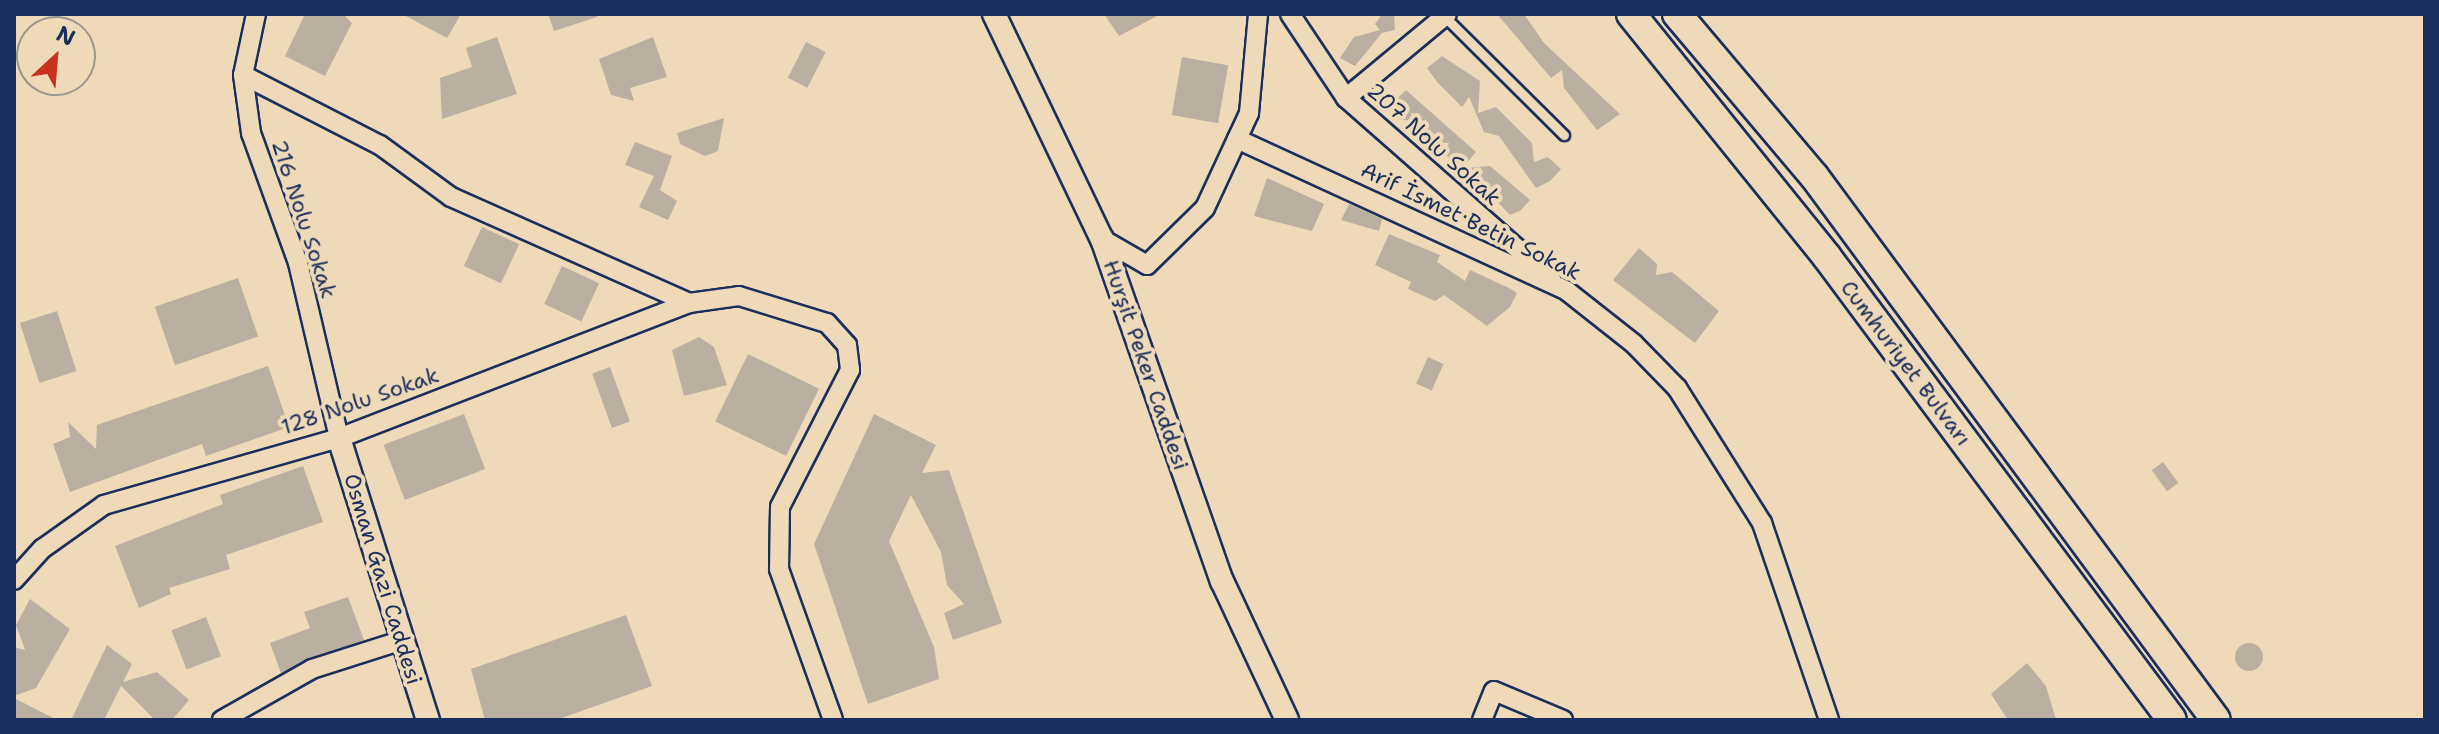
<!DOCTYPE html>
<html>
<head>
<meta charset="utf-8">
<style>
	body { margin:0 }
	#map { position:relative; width:2439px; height:734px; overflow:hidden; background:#eedab8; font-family:"Shantell Sans",sans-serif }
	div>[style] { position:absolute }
	.building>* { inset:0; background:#bab0a2; transform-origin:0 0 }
	.round { border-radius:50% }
	.roads { filter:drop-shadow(2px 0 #1b2f5e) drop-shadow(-2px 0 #1b2f5e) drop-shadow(0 2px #1b2f5e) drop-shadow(0 -2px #1b2f5e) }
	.service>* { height:9px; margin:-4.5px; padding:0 4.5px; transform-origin:4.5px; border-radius:4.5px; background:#eedab8 }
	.minor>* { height:18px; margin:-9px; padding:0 9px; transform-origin:9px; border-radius:9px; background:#eedab8 }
	.tertiary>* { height:22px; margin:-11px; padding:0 11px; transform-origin:11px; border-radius:11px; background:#eedab8 }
	.primary>* { height:28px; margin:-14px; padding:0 14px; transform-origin:14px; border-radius:14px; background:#eedab8 }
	span { translate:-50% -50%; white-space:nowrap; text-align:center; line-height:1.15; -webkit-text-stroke:8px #eedab8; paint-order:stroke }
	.street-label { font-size:22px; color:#1b2f5e }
	.frame { position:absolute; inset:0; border:16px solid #1b2f5e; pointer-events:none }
	.north { position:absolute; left:16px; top:16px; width:80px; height:80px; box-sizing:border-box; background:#eedab8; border:2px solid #9a9694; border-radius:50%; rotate:26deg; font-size:22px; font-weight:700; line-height:32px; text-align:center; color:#1b2f5e }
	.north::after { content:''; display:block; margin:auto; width:28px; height:36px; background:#c8321e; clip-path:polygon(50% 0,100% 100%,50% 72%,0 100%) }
</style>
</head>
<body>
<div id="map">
	<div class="building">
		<div style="clip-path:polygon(305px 14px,343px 14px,352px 23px,325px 76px,285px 56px)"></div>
		<div style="clip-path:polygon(402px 14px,461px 14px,447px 38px)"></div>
		<div style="clip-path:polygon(548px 14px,597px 14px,597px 17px,554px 31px)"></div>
		<div style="clip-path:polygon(1104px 14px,1161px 14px,1119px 36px)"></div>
		<div style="clip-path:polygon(1382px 14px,1394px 14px,1395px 30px,1382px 33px,1355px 66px,1340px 58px,1354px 37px,1380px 30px,1375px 24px)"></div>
		<div style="clip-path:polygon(1497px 14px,1524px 14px,1544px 43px,1620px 114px,1597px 130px,1564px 88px,1562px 70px,1551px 78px)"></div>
		<div style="clip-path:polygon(497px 37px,517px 94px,442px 119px,440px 78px,472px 67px,466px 48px)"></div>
		<div style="clip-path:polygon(653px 37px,667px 77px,630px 88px,634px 101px,611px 95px,599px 59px)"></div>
		<div style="left:806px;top:42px;width:22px;height:40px;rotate:27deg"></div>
		<div style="clip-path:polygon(1442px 56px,1480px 81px,1478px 113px,1496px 107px,1532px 143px,1534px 162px,1548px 157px,1561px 169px,1550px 181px,1536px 188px,1499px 136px,1484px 132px,1469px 97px,1462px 107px,1438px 83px,1427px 68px)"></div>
		<div style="left:1182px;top:57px;width:47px;height:59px;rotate:10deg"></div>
		<div style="clip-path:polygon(1406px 90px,1476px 152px,1464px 166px,1443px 154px,1449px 143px,1428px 143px,1412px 121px,1397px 119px,1389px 106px)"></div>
		<div style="clip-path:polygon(724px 118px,718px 151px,705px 156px,680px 144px,677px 133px)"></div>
		<div style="clip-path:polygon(635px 142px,672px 156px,660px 190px,677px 201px,668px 220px,639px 207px,654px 176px,625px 165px)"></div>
		<div style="clip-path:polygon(1490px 166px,1530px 200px,1520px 211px,1510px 215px,1465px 168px)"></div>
		<div style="clip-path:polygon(1267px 178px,1324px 204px,1312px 231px,1254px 216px)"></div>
		<div style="clip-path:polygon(1349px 204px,1382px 219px,1379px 231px,1341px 220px)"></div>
		<div style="left:482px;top:227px;width:41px;height:43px;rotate:25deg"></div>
		<div style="clip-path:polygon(1389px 234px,1440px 255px,1437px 262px,1465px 281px,1470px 270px,1509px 288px,1517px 293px,1510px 307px,1487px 326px,1444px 295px,1435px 301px,1408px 289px,1411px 282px,1375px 265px)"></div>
		<div style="clip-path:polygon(1639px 248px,1657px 264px,1656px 275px,1672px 272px,1719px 311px,1695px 343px,1613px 280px)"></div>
		<div style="left:562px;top:266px;width:41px;height:42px;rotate:25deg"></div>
		<div style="left:238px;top:278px;width:62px;height:88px;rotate:71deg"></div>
		<div style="left:57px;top:311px;width:63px;height:39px;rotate:72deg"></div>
		<div style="clip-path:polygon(699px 337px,714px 347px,727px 385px,684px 396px,672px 350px)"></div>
		<div style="left:748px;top:354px;width:79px;height:75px;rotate:26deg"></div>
		<div style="left:1428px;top:357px;width:17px;height:29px;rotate:24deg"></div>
		<div style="clip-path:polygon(268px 366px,289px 427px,206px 456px,202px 444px,70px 492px,53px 444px,70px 437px,68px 422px,96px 449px,97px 425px)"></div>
		<div style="left:610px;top:367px;width:58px;height:19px;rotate:70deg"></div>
		<div style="left:464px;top:414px;width:59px;height:86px;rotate:69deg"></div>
		<div style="clip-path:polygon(874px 414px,936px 445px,922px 473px,949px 470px,1002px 623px,953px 640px,944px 613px,964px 604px,947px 585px,941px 552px,911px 495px,889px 541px,934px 647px,939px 679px,868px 704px,814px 544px)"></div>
		<div style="left:2163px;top:462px;width:26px;height:14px;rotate:54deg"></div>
		<div style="clip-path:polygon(303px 466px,323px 522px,226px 555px,230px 569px,169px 588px,171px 594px,139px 608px,115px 546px,223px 504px,220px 495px)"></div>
		<div style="clip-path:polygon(348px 597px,364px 640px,281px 673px,270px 643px,310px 628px,304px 612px)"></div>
		<div style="clip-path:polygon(30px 599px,70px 629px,36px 688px,14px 696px,14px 647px,25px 650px,16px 625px)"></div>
		<div style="clip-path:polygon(626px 615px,652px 686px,556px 720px,485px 720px,471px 669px)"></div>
		<div style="left:206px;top:617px;width:42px;height:37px;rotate:69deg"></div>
		<div class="round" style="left:2235px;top:643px;width:28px;height:28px"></div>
		<div style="clip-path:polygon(107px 645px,132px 664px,123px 682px,157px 672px,189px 700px,172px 720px,155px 720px,121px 686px,104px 720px,71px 720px)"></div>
		<div style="clip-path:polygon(2027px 663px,2046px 686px,2056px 720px,2008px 720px,1991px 694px)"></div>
		<div style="clip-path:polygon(14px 698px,57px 720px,14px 720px)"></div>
	</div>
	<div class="roads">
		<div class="service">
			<div style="left:1444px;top:16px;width:169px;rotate:44.8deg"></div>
		</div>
		<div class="minor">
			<div style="left:256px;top:14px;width:62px;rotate:102deg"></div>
			<div style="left:243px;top:75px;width:59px;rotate:82.1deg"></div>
			<div style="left:251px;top:133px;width:138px;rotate:70.1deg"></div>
			<div style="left:298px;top:263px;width:180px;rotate:76.8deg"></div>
			<div style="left:1290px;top:14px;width:101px;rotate:56.3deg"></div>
			<div style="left:1346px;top:98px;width:273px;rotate:41.3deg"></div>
			<div style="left:243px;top:75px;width:154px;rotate:27.1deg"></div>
			<div style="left:380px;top:145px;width:88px;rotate:36.2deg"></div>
			<div style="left:451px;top:197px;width:261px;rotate:24deg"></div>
			<div style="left:1346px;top:98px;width:131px;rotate:-39.7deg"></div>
			<div style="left:1237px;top:139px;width:363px;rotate:24.7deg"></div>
			<div style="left:1567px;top:291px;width:85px;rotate:38.3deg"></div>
			<div style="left:1634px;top:344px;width:62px;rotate:45.7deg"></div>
			<div style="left:1677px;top:388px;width:160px;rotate:57.8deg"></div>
			<div style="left:1762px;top:523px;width:208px;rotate:71.2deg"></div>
			<div style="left:1102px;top:239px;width:52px;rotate:30deg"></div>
			<div style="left:1147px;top:265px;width:81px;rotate:-44.5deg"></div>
			<div style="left:1205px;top:208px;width:105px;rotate:-65.1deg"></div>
			<div style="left:1249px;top:113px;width:99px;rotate:-84.8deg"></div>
			<div style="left:14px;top:580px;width:42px;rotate:-47.9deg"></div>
			<div style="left:42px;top:549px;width:76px;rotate:-35.4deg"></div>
			<div style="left:104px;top:505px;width:244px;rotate:-15.9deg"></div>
			<div style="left:339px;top:438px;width:375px;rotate:-21.1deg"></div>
			<div style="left:689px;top:303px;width:50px;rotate:-8deg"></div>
			<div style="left:739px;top:296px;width:92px;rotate:17.1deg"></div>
			<div style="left:827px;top:323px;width:30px;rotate:48deg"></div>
			<div style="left:847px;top:345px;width:25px;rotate:83deg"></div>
			<div style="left:850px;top:370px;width:154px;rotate:117.1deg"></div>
			<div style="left:780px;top:507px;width:62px;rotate:90.9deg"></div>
			<div style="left:779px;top:569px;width:160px;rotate:70.3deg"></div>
			<div style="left:222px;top:720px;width:103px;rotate:-29.5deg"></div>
			<div style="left:312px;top:669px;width:92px;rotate:-17.7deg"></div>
			<div style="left:1482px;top:720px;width:31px;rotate:-68deg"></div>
			<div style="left:1494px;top:691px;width:75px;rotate:22.8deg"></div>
		</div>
		<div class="tertiary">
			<div style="left:994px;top:14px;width:250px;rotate:64.4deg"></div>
			<div style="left:1102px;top:239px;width:362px;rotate:70.7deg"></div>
			<div style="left:1222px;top:581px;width:153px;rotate:64.9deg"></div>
			<div style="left:339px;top:438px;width:296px;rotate:72.5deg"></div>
		</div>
		<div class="primary">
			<div style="left:1631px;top:14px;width:312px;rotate:51.1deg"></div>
			<div style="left:1827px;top:257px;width:577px;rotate:53.31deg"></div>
			<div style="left:1677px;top:14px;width:212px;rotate:49.8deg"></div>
			<div style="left:1814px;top:176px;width:676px;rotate:53.54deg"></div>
		</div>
	</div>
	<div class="street-label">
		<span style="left:1434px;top:144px;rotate:42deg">207 Nolu Sokak</span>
		<span style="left:304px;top:219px;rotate:72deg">216 Nolu Sokak</span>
		<span style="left:1471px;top:221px;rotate:26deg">Arif İsmet Betin Sokak</span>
		<span style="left:1906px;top:363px;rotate:53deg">Cumhuriyet Bulvarı</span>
		<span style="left:1146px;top:365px;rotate:71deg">Hurşit Peker Caddesi</span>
		<span style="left:360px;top:401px;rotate:-19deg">128 Nolu Sokak</span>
		<span style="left:383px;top:579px;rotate:73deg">Osman Gazi Caddesi</span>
	</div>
	<div class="frame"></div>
	<div class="north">N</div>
</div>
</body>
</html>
